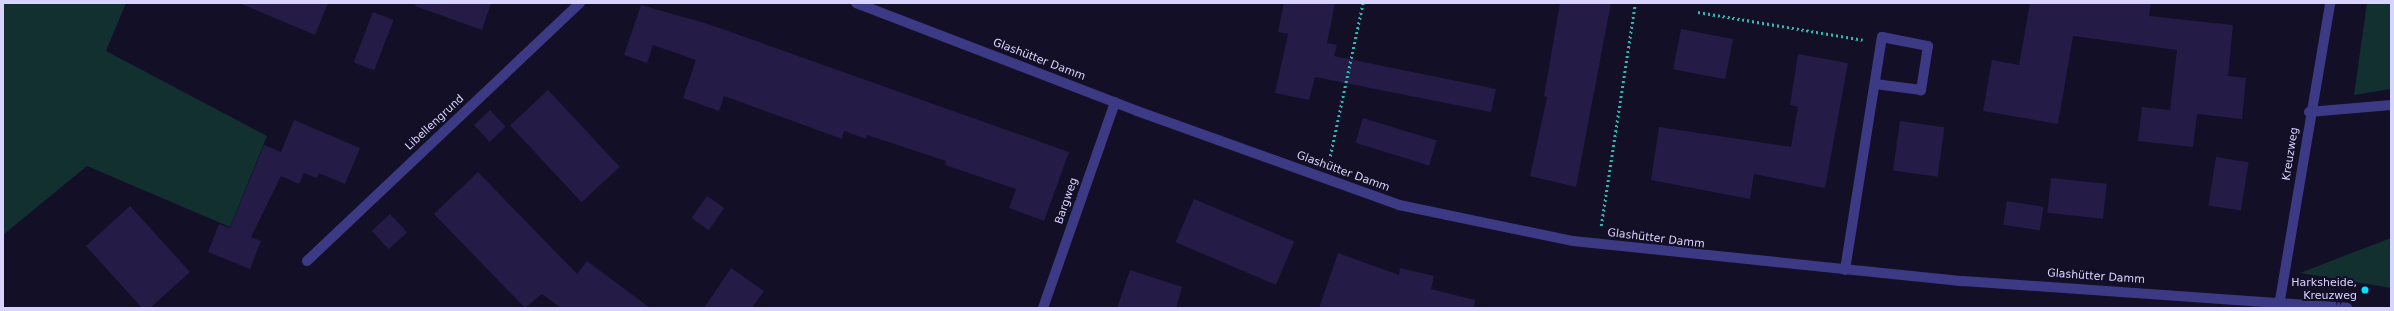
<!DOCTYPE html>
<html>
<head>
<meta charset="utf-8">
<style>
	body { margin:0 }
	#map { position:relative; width:2394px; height:311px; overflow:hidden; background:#130f26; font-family:"DejaVu Sans",sans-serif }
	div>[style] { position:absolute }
	.green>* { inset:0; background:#12302f }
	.building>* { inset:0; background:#241b47; transform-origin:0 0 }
	.path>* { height:2.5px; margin-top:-1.25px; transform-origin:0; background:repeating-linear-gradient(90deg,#2fb8b0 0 2px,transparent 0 5px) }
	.service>* { height:10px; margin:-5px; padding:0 5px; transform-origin:5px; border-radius:5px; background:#3d3a85 }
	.minor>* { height:10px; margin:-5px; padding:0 5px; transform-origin:5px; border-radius:5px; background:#3d3a85 }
	.dots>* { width:11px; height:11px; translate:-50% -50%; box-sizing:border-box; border:2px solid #130f26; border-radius:50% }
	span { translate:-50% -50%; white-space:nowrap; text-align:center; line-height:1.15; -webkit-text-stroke:4px #130f26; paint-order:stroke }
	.street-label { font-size:11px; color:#d9d4ff }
	.poi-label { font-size:11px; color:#d9d4ff }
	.right { translate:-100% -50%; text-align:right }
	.frame { position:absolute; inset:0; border:4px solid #d9d4ff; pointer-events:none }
</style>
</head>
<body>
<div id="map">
	<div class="green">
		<div style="clip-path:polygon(3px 3px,126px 3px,106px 51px,267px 136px,230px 227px,87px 166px,3px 235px)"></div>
		<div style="clip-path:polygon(2367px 3px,2391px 3px,2391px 89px,2354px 95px)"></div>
		<div style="clip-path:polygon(2391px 238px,2391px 288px,2300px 273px,2336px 259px)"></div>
	</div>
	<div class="building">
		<div style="clip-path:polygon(239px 3px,328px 3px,315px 35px)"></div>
		<div style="clip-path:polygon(416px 3px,491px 3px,482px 30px,415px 6px)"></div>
		<div style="clip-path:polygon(1284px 3px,1335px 3px,1327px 43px,1337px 45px,1334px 56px,1496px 89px,1491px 112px,1315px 77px,1309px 100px,1275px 93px,1288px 34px,1278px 32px)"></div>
		<div style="clip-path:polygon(1560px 3px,1611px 3px,1576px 187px,1530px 176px,1547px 97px,1544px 96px)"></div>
		<div style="clip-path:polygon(2030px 3px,2151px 3px,2149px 16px,2233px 25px,2228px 76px,2246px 78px,2242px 119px,2197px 114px,2193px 147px,2138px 141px,2142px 107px,2170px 110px,2177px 50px,2073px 36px,2058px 124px,1983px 111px,1992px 60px,2019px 65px)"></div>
		<div style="clip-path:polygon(641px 5px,708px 24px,1069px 152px,1044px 221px,1009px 208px,1016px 189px,945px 165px,946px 161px,867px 135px,866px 139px,844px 131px,842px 139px,724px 96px,719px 111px,683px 98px,696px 60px,653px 45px,647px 63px,624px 55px)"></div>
		<div style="left:373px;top:12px;width:22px;height:54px;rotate:21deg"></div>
		<div style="left:1681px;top:29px;width:53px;height:41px;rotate:11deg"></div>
		<div style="clip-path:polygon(1798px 54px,1848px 63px,1825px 188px,1754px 174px,1750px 199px,1651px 180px,1659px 127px,1791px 147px,1798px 107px,1790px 105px)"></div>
		<div style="left:548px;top:90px;width:105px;height:52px;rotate:47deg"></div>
		<div style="left:490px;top:110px;width:23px;height:22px;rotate:47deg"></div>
		<div style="left:1363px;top:118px;width:77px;height:26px;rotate:17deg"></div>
		<div style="clip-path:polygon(294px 120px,360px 148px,345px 184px,319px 173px,317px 178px,304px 173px,299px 184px,281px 176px,251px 237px,261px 241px,250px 269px,208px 252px,219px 224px,230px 228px,264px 145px,281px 152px)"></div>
		<div style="left:1900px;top:121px;width:45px;height:50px;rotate:8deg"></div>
		<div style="left:2216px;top:157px;width:33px;height:49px;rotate:9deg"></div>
		<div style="clip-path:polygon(478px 172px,577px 274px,587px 261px,650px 308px,561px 308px,542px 294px,525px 308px,434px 214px)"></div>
		<div style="left:2051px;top:178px;width:56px;height:35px;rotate:6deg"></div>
		<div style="left:707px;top:196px;width:21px;height:27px;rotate:35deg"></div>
		<div style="left:1194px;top:199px;width:109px;height:47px;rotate:23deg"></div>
		<div style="left:2007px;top:201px;width:37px;height:24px;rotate:9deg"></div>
		<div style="clip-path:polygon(130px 206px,190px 272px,150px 308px,142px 308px,86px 246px)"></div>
		<div style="left:390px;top:214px;width:25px;height:25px;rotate:47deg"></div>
		<div style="clip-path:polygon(1338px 253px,1399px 275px,1400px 268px,1434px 276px,1431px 289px,1475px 300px,1474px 308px,1319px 308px)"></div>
		<div style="clip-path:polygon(731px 268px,764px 291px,752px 308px,704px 308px)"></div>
		<div style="clip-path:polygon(1130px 270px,1182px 287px,1176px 308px,1117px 308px)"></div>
	</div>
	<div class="path">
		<div style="left:1698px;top:12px;width:167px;rotate:9.6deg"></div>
		<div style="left:1329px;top:161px;width:162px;rotate:-77.9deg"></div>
		<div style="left:1601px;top:226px;width:226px;rotate:-81.3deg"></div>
	</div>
	<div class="service">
		<div style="left:1845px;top:270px;width:236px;rotate:-81deg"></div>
		<div style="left:1882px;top:37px;width:47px;rotate:11.1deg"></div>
		<div style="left:1928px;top:46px;width:45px;rotate:99deg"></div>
		<div style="left:1921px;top:90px;width:46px;rotate:-172.6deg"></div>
	</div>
	<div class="minor">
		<div style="left:856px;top:3px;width:301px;rotate:21deg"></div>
		<div style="left:1137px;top:111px;width:278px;rotate:19.7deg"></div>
		<div style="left:1399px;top:205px;width:178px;rotate:11.7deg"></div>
		<div style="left:1573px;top:241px;width:392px;rotate:5.9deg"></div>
		<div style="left:1963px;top:281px;width:385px;rotate:4deg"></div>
		<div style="left:2309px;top:112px;width:82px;rotate:-4.9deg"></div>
		<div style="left:307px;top:261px;width:376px;rotate:-43.4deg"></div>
		<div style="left:1043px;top:308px;width:218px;rotate:-70.7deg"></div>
		<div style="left:2274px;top:308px;width:10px;rotate:-53deg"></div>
		<div style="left:2280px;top:300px;width:301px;rotate:-80.4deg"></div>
	</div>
	<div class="dots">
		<div style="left:2365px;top:290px;background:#00e5ff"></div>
	</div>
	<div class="street-label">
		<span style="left:1039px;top:60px;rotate:21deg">Glashütter Damm</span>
		<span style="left:435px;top:123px;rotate:-43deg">Libellengrund</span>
		<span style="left:2291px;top:154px;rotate:-81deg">Kreuzweg</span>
		<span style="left:1343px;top:172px;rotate:20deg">Glashütter Damm</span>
		<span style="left:1067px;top:201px;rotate:-71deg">Bargweg</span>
		<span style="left:1656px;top:239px;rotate:7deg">Glashütter Damm</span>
		<span style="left:2096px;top:277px;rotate:4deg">Glashütter Damm</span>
	</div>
	<div class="poi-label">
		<span class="right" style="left:2357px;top:290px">Harksheide,<br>Kreuzweg</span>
	</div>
	<div class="frame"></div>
</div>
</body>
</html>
